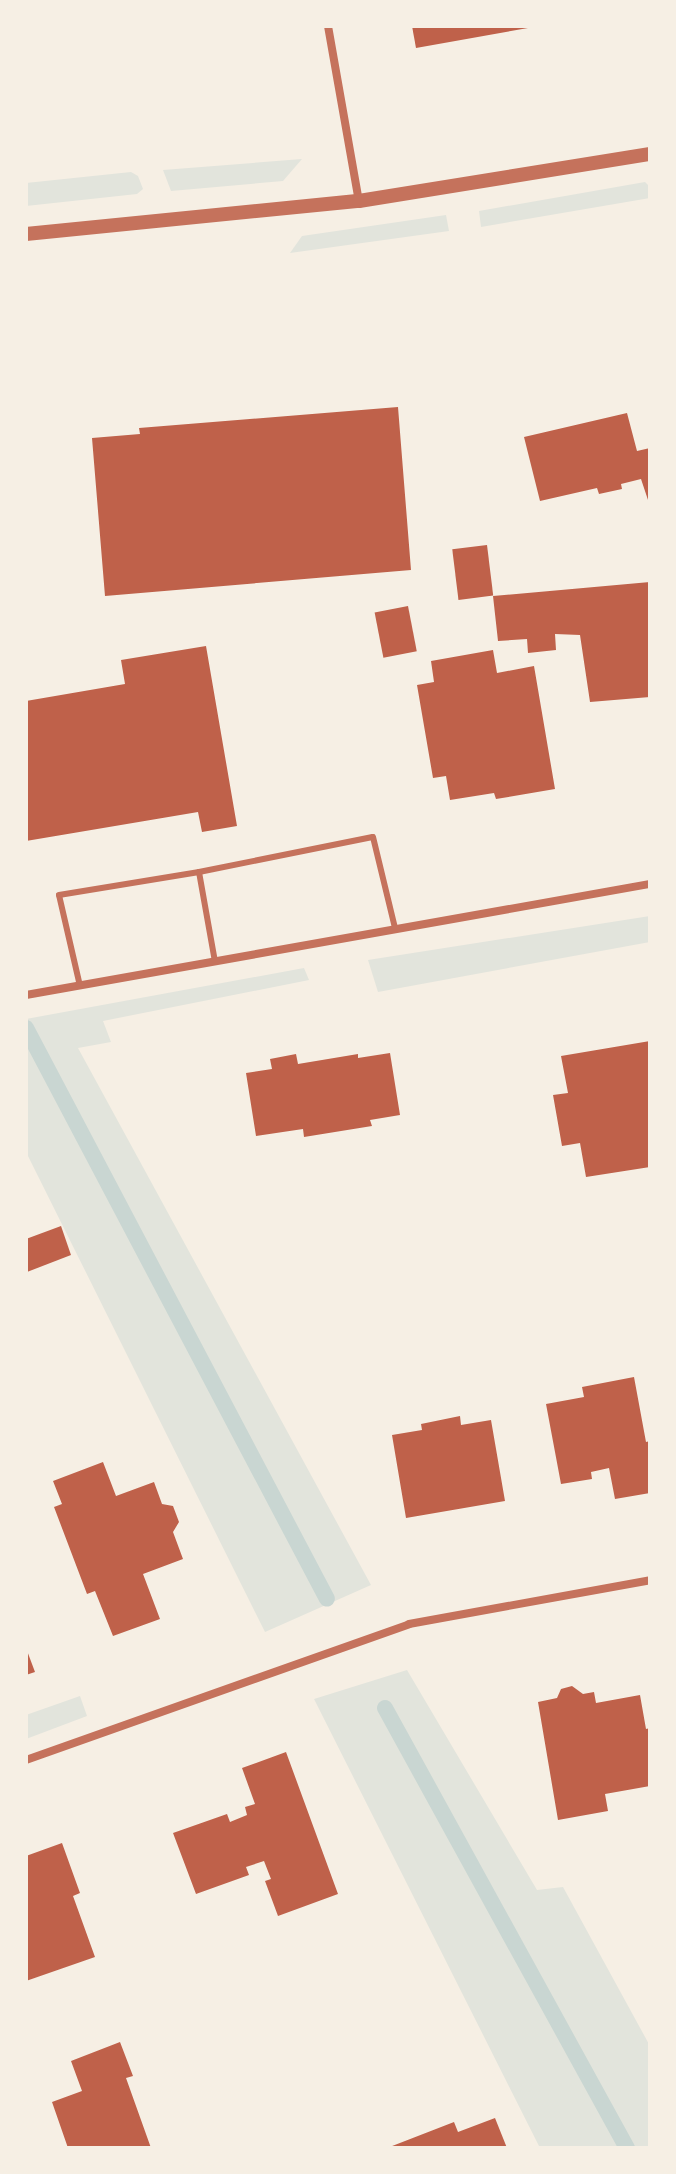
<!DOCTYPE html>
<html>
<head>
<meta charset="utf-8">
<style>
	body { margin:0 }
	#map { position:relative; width:676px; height:2174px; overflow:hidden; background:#f6efe4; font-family:"Noto Sans",sans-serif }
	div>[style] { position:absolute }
	.green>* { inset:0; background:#e2e4dc }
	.stream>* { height:16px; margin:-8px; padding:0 8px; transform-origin:8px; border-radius:8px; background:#c9d6d2 }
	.building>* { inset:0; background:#bf614a; transform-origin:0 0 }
	.service>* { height:6px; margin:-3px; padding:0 3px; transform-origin:3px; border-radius:3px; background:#c5725c }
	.minor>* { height:8px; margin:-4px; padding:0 4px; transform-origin:4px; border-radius:4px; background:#c5725c }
	.tertiary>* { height:14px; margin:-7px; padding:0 7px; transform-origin:7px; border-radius:7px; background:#c5725c }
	span { translate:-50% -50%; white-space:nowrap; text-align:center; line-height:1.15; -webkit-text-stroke:7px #f6efe4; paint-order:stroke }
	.frame { position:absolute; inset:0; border:28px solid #f6efe4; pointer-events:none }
</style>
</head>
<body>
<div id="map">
	<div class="green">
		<div style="clip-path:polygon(302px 159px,283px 181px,171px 191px,163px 170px)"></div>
		<div style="clip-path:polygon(131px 172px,138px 176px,143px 189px,137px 194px,26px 206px,26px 183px)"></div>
		<div style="clip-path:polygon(645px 182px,650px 187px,650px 198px,481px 227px,479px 211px)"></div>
		<div style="clip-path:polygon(446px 215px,449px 231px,290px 253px,302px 236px)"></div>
		<div style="clip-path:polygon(650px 916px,650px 942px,378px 992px,368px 960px)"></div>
		<div style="clip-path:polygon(304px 968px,309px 980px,103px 1021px,111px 1042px,78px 1048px,371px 1585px,265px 1632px,26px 1152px,26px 1019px)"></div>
		<div style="clip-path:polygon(407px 1670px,537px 1890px,563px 1887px,650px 2046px,650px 2148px,540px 2148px,314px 1699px)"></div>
		<div style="clip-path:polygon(80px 1696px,87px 1716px,26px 1739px,26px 1715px)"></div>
	</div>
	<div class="stream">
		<div style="left:26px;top:1028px;width:645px;rotate:62.2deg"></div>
		<div style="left:385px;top:1708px;width:502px;rotate:61.19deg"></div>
	</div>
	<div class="building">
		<div style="clip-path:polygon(412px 26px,528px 26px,528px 28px,416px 48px)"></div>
		<div style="clip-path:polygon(398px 407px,411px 570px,105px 596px,92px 438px,140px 434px,139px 428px)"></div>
		<div style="clip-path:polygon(627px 413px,637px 451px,650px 448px,650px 506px,641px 479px,621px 484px,622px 489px,599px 494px,597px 488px,540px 501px,524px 437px)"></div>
		<div style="left:487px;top:545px;width:51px;height:35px;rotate:83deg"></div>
		<div style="clip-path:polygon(650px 582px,650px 697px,590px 702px,580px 635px,555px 634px,556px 650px,528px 653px,527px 639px,498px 641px,493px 596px)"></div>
		<div style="left:408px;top:606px;width:46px;height:34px;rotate:79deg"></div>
		<div style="clip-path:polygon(206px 646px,237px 826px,202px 832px,198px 812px,26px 841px,26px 701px,125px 684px,121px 660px)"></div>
		<div style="clip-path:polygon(493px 650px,497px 673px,534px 666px,555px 789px,496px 799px,494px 793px,450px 800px,446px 776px,433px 778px,417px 685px,434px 682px,431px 661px)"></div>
		<div style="clip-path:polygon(650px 1041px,650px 1167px,586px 1177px,580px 1143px,562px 1146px,553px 1095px,568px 1093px,561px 1056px)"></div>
		<div style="clip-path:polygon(390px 1053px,400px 1115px,370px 1120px,372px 1126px,304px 1137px,303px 1129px,256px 1136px,246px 1073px,272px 1069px,270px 1059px,296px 1054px,298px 1064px,358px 1054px,358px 1058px)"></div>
		<div style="clip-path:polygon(61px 1226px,71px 1255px,27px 1272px,26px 1239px)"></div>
		<div style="clip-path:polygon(634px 1377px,646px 1442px,650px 1441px,650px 1493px,615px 1499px,609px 1468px,591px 1472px,592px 1479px,561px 1484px,546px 1404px,584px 1397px,582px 1387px)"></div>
		<div style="clip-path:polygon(460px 1416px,461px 1425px,491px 1420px,505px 1501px,406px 1518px,392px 1435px,422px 1430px,421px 1424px)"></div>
		<div style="clip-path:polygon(103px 1462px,116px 1496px,154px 1482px,162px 1504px,173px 1506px,179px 1522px,173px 1532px,183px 1559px,143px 1574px,160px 1619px,113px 1636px,95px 1591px,87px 1594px,54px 1507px,62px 1504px,53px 1481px)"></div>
		<div style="clip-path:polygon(26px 1648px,35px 1672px,26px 1675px)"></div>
		<div style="clip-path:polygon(572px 1686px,583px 1694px,594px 1692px,596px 1703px,640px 1695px,646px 1729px,650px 1728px,650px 1786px,605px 1794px,608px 1811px,558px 1820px,538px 1702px,557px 1698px,561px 1689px)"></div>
		<div style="clip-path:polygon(286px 1752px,338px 1894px,278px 1916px,265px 1881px,271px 1879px,264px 1861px,246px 1867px,249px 1875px,196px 1894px,173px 1833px,227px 1814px,230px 1822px,247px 1815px,245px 1807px,255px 1804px,242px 1768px)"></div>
		<div style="clip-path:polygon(62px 1843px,80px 1893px,73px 1896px,95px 1957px,26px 1981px,26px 1856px)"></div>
		<div style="clip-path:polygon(120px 2042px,133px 2076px,126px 2078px,151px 2148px,68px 2148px,52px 2102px,82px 2091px,71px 2061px)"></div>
		<div style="clip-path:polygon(495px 2118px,507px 2148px,387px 2148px,454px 2122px,458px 2132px)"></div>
	</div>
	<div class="service">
		<div style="left:199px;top:872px;width:177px;rotate:-11.4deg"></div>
		<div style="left:373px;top:837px;width:94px;rotate:76.4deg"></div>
		<div style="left:80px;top:986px;width:93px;rotate:-103deg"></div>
		<div style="left:59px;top:895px;width:142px;rotate:-9.3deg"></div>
		<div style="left:199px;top:872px;width:91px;rotate:79.9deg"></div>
	</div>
	<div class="minor">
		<div style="left:328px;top:26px;width:178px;rotate:80deg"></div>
		<div style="left:26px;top:995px;width:634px;rotate:-10.09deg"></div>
		<div style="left:26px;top:1760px;width:406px;rotate:-19.5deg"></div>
		<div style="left:409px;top:1624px;width:245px;rotate:-10.3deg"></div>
	</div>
	<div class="tertiary">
		<div style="left:26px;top:234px;width:335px;rotate:-5.7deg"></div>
		<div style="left:359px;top:201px;width:295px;rotate:-9.2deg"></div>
	</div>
	<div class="frame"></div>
</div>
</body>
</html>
